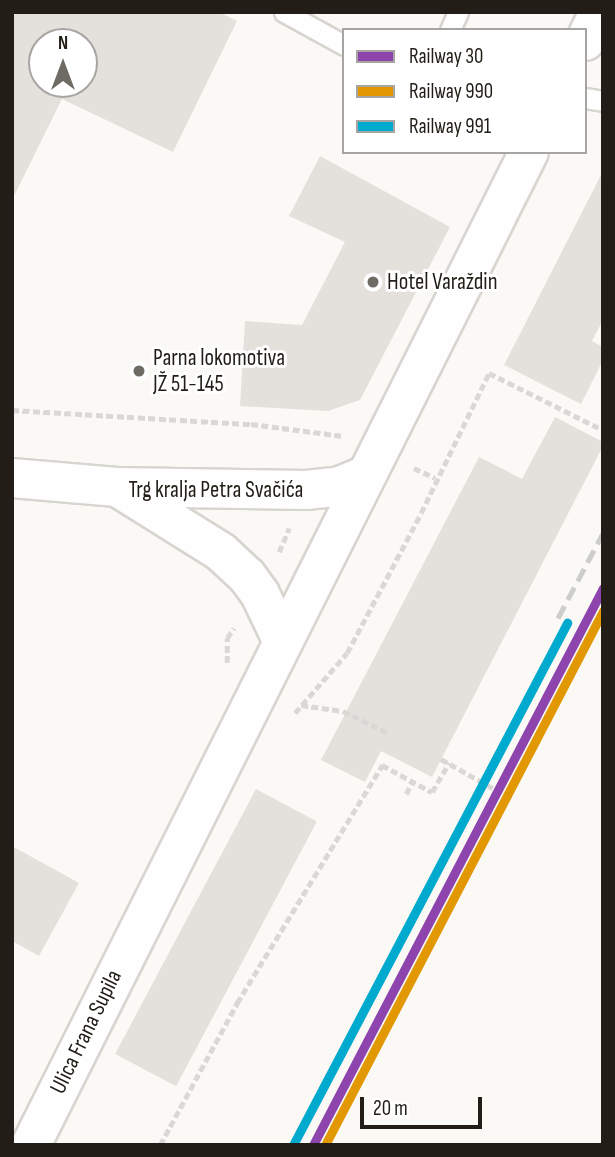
<!DOCTYPE html>
<html>
<head>
<meta charset="utf-8">
<style>
	body { margin:0 }
	#map { position:relative; width:615px; height:1157px; overflow:hidden; background:#fbf9f5; font-family:"Sofia Sans Condensed",sans-serif }
	div>[style] { position:absolute }
	.building>* { inset:0; background:#e4e1dc; transform-origin:0 0 }
	.path>* { height:4.5px; margin-top:-2.25px; transform-origin:0; background:repeating-linear-gradient(90deg,#d9d8d6 0 7px,transparent 0 10.5px) }
	.roads { filter:drop-shadow(2px 0 #d8d5d0) drop-shadow(-2px 0 #d8d5d0) drop-shadow(0 2px #d8d5d0) drop-shadow(0 -2px #d8d5d0) }
	.lane>* { height:19px; margin:-9.5px; padding:0 9.5px; transform-origin:9.5px; border-radius:9.5px; background:#fefefe }
	.street>* { height:38px; margin:-19px; padding:0 19px; transform-origin:19px; border-radius:19px; background:#fefefe }
	.secondary>* { height:38px; margin:-19px; padding:0 19px; transform-origin:19px; border-radius:19px; background:#fefefe }
	.rail>* { height:5px; margin-top:-2.5px; transform-origin:0; background:repeating-linear-gradient(90deg,#cdcdcb 0 14px,transparent 0 21px) }
	.rail-1>* { height:9px; margin:-4.5px; padding:0 4.5px; transform-origin:4.5px; border-radius:4.5px; background:#8e44ad }
	.rail-2>* { height:9px; margin:-4.5px; padding:0 4.5px; transform-origin:4.5px; border-radius:4.5px; background:#e29802 }
	.rail-3>* { height:9px; margin:-4.5px; padding:0 4.5px; transform-origin:4.5px; border-radius:4.5px; background:#00a9ce }
	.dots>* { width:19px; height:19px; translate:-50% -50%; box-sizing:border-box; border:4px solid #fff; border-radius:50% }
	span { translate:-50% -50%; white-space:nowrap; text-align:center; line-height:1.15; -webkit-text-stroke:6px #fff; paint-order:stroke }
	.poi-label { font-size:23px; color:#221e17 }
	.left { translate:0 -50%; text-align:left }
	.street-label { font-size:23px; color:#221e17 }
	.frame { position:absolute; inset:0; border:14px solid #221e17; pointer-events:none }
	.legend { position:absolute; left:342px; top:28px; width:245px; height:126px; box-sizing:border-box; background:#fff; border:2px solid #a7a5a2; margin:0; padding:9px 12px; list-style:none; font-size:21px; color:#221e17 }
	.legend li { display:flex; align-items:center; gap:14px; height:35px }
	.legend b { width:35px; border:2px solid #a7a5a2 }
	.north { position:absolute; left:28px; top:28px; width:70px; height:70px; box-sizing:border-box; background:#fff; border:2px solid #a7a5a2; border-radius:50%; rotate:0deg; font-size:19px; font-weight:700; line-height:28px; text-align:center; color:#221e17 }
	.north::after { content:''; display:block; margin:auto; width:24px; height:32px; background:#6e6b65; clip-path:polygon(50% 0,100% 100%,50% 72%,0 100%) }
	.scale { position:absolute; left:360px; top:1097px; width:122px; height:32px; box-sizing:border-box; border:4px solid #221e17; border-top:0; padding-left:9px; font-size:21px; line-height:24px; white-space:nowrap; color:#221e17; -webkit-text-stroke:5px #fff; paint-order:stroke }
</style>
</head>
<body>
<div id="map">
	<div class="building">
		<div style="clip-path:polygon(evenodd,12px 12px,219px 12px,237px 21px,173px 152px,62px 99px,12px 200px,12px 12px,42px 42px,84px 42px,84px 84px,42px 84px,42px 42px)"></div>
		<div style="clip-path:polygon(320px 156px,450px 227px,360px 400px,328px 411px,240px 406px,245px 321px,302px 325px,345px 242px,289px 216px)"></div>
		<div style="clip-path:polygon(603px 171px,603px 320px,592px 341px,603px 347px,603px 360px,581px 404px,504px 365px)"></div>
		<div style="clip-path:polygon(555px 417px,603px 442px,603px 446px,432px 777px,381px 751px,365px 782px,321px 760px,479px 457px,522px 479px)"></div>
		<div style="left:256px;top:789px;width:69px;height:300px;rotate:28deg"></div>
		<div style="clip-path:polygon(12px 846px,79px 883px,39px 956px,12px 941px)"></div>
	</div>
	<div class="path">
		<div style="left:12px;top:410px;width:239px;rotate:3.4deg"></div>
		<div style="left:251px;top:424px;width:93px;rotate:7.4deg"></div>
		<div style="left:414px;top:468px;width:23px;rotate:25deg"></div>
		<div style="left:279px;top:552px;width:26px;rotate:-67deg"></div>
		<div style="left:227px;top:663px;width:25px;rotate:-90deg"></div>
		<div style="left:227px;top:638px;width:12px;rotate:-55deg"></div>
		<div style="left:301px;top:705px;width:42px;rotate:8.1deg"></div>
		<div style="left:343px;top:711px;width:52px;rotate:26.1deg"></div>
		<div style="left:295px;top:713px;width:79px;rotate:-49.1deg"></div>
		<div style="left:347px;top:653px;width:158px;rotate:-62.1deg"></div>
		<div style="left:421px;top:513px;width:156px;rotate:-64.1deg"></div>
		<div style="left:489px;top:373px;width:127px;rotate:26.6deg"></div>
		<div style="left:441px;top:759px;width:81px;rotate:29.4deg"></div>
		<div style="left:406px;top:794px;width:13px;rotate:-63deg"></div>
		<div style="left:160px;top:1145px;width:162px;rotate:-61.5deg"></div>
		<div style="left:237px;top:1003px;width:279px;rotate:-58.6deg"></div>
		<div style="left:382px;top:765px;width:57px;rotate:28.4deg"></div>
		<div style="left:432px;top:792px;width:34px;rotate:-60deg"></div>
	</div>
	<div class="roads">
		<div class="lane">
			<div style="left:284px;top:12px;width:68px;rotate:28.8deg"></div>
			<div style="left:450px;top:30px;width:20px;rotate:-66deg"></div>
			<div style="left:585px;top:98px;width:18px;rotate:9deg"></div>
		</div>
		<div class="street">
			<div style="left:12px;top:478px;width:105px;rotate:4.9deg"></div>
			<div style="left:117px;top:487px;width:189px;rotate:0.9deg"></div>
			<div style="left:306px;top:490px;width:31px;rotate:-6deg"></div>
			<div style="left:337px;top:487px;width:31px;rotate:-22deg"></div>
			<div style="left:117px;top:487px;width:123px;rotate:32deg"></div>
			<div style="left:221px;top:552px;width:35px;rotate:43deg"></div>
			<div style="left:247px;top:576px;width:22px;rotate:54deg"></div>
			<div style="left:260px;top:594px;width:51px;rotate:64.4deg"></div>
		</div>
		<div class="secondary">
			<div style="left:585px;top:41px;width:32px;rotate:-64deg"></div>
			<div style="left:31px;top:1145px;width:1111px;rotate:-63.37deg"></div>
		</div>
	</div>
	<div class="rail">
		<div style="left:558px;top:618px;width:96px;rotate:-62.1deg"></div>
	</div>
	<div class="rail-1">
		<div style="left:313px;top:1145px;width:628px;rotate:-62.5deg"></div>
	</div>
	<div class="rail-2">
		<div style="left:325px;top:1145px;width:602px;rotate:-62.5deg"></div>
	</div>
	<div class="rail-3">
		<div style="left:293px;top:1145px;width:590px;rotate:-62.3deg"></div>
	</div>
	<div class="dots">
		<div style="left:373px;top:282px;background:#6e6b65"></div>
		<div style="left:139px;top:371px;background:#6e6b65"></div>
	</div>
	<div class="poi-label">
		<span class="left" style="left:387px;top:282px">Hotel Varaždin</span>
		<span class="left" style="left:153px;top:371px">Parna lokomotiva<br>JŽ 51-145</span>
	</div>
	<div class="street-label">
		<span style="left:216px;top:490px">Trg kralja Petra Svačića</span>
		<span style="left:86px;top:1032px;rotate:-64deg">Ulica Frana Supila</span>
	</div>
	<div class="frame"></div>
	<ul class="legend">
	<li><b style="height:9px;background:#8e44ad"></b>Railway 30</li>
	<li><b style="height:9px;background:#e29802"></b>Railway 990</li>
	<li><b style="height:9px;background:#00a9ce"></b>Railway 991</li>
	</ul>
	<div class="north">N</div>
	<div class="scale">20 m</div>
</div>
</body>
</html>
